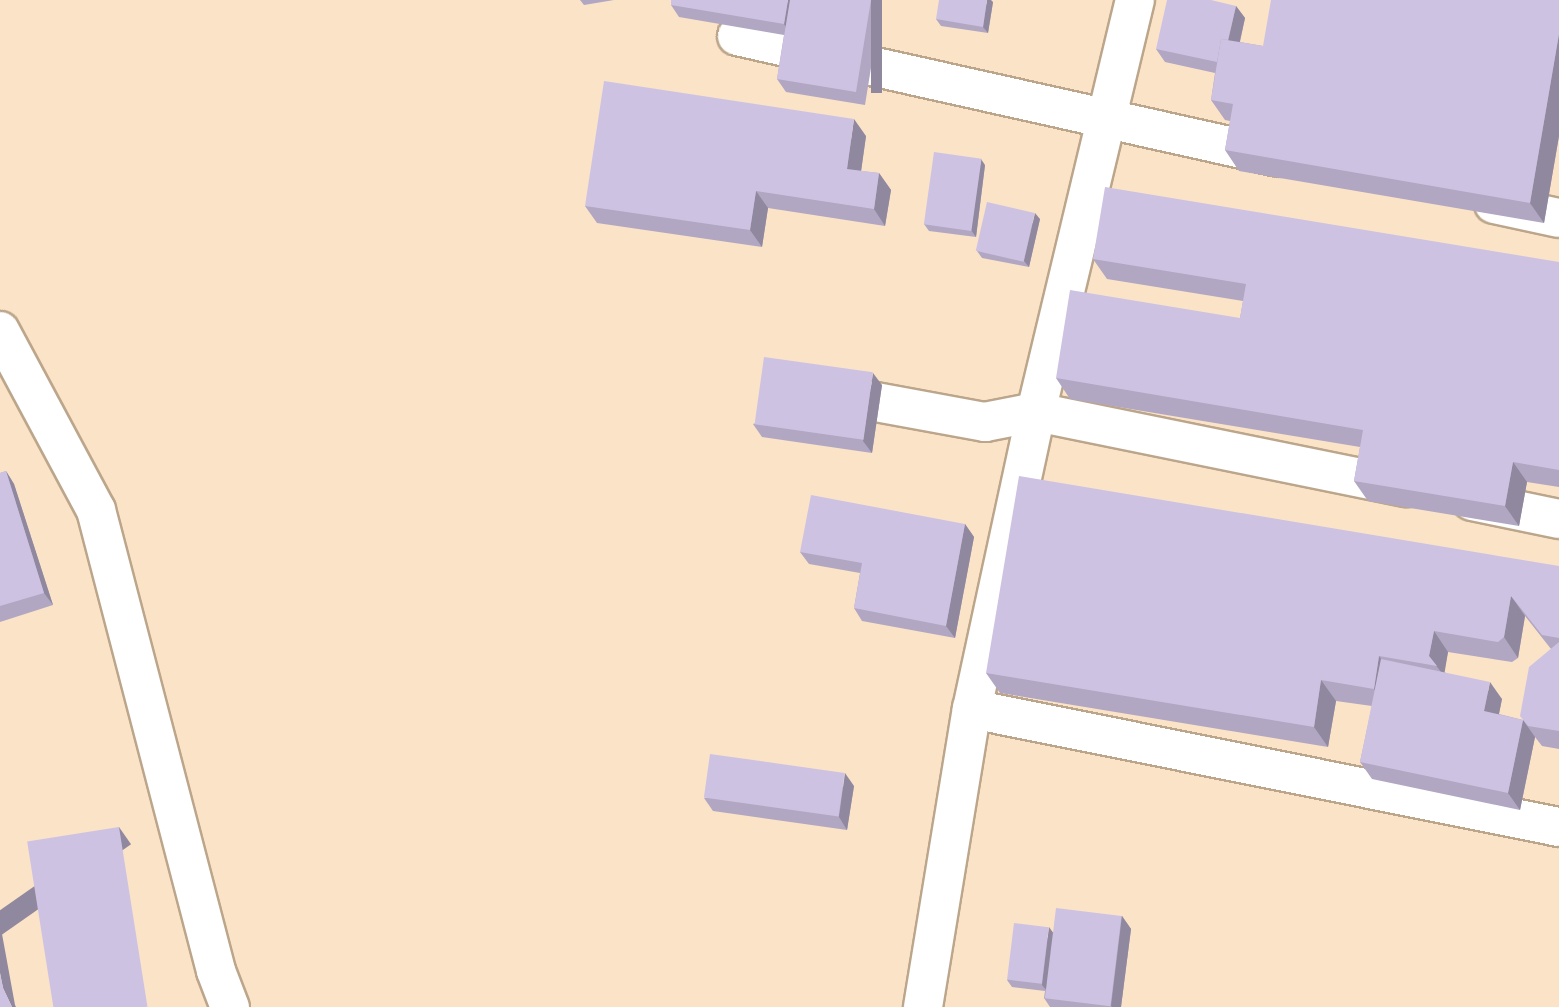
<!DOCTYPE html>
<html>
<head>
<meta charset="utf-8">
<style>
	body { margin:0 }
	#map { position:relative; width:1559px; height:1007px; overflow:hidden; background:#fbe3c8; font-family:Manrope,sans-serif }
	div>[style] { position:absolute }
	.roads { filter:drop-shadow(2px 0 #bca68b) drop-shadow(-2px 0 #bca68b) drop-shadow(0 2px #bca68b) drop-shadow(0 -2px #bca68b) }
	.street>* { height:38px; margin:-19px; padding:0 19px; transform-origin:19px; border-radius:19px; background:#fff }
	.wall>* { inset:0; background:#b1a7c2 }
	.shaded-wall>* { inset:0; background:#90889e; transform-origin:0 0 }
	.building>* { inset:0; background:#cec2e2; transform-origin:0 0 }
	span { translate:-50% -50%; white-space:nowrap; text-align:center; line-height:1.15; -webkit-text-stroke:5px #fdf3e8; paint-order:stroke }
</style>
</head>
<body>
<div id="map">
	<div class="roads">
		<div class="street">
			<div style="left:737px;top:36px;width:554px;rotate:12.61deg"></div>
			<div style="left:1494px;top:204px;width:66px;rotate:12.2deg"></div>
			<div style="left:0;top:331px;width:203px;rotate:61.8deg"></div>
			<div style="left:96px;top:510px;width:476px;rotate:75.4deg"></div>
			<div style="left:216px;top:971px;width:39px;rotate:69deg"></div>
			<div style="left:827px;top:393px;width:161px;rotate:10.4deg"></div>
			<div style="left:985px;top:422px;width:52px;rotate:-11.1deg"></div>
			<div style="left:1036px;top:412px;width:378px;rotate:11.5deg"></div>
			<div style="left:1472px;top:501px;width:89px;rotate:11.7deg"></div>
			<div style="left:972px;top:709px;width:599px;rotate:11.37deg"></div>
			<div style="left:923px;top:1007px;width:302px;rotate:-80.7deg"></div>
			<div style="left:972px;top:709px;width:304px;rotate:-77.8deg"></div>
			<div style="left:1036px;top:412px;width:424px;rotate:-76.5deg"></div>
		</div>
	</div>
	<div class="wall">
		<div style="clip-path:polygon(580px 0,614px 0,584px 5px)"></div>
		<div style="clip-path:polygon(882px 0,865px 105px,786px 92px,777px 79px,784px 35px,679px 17px,671px 5px)"></div>
		<div style="clip-path:polygon(1559px 0,1559px 136px,1544px 223px,1239px 171px,1225px 150px,1230px 121px,1225px 120px,1211px 100px,1215px 73px,1165px 62px,1156px 49px,1236px 6px,1245px 18px,1240px 42px,1263px 46px)"></div>
		<div style="clip-path:polygon(993px 2px,988px 33px,941px 26px,936px 19px)"></div>
		<div style="clip-path:polygon(866px 136px,861px 171px,879px 173px,891px 190px,885px 226px,768px 208px,762px 247px,597px 223px,585px 206px)"></div>
		<div style="clip-path:polygon(985px 165px,976px 237px,929px 231px,924px 224px)"></div>
		<div style="clip-path:polygon(1040px 219px,1029px 267px,982px 258px,977px 251px)"></div>
		<div style="clip-path:polygon(1093px 259px,1559px 262px,1559px 487px,1527px 482px,1519px 526px,1368px 501px,1354px 481px,1360px 447px,1070px 399px,1056px 378px,1240px 318px,1243px 301px,1107px 279px)"></div>
		<div style="clip-path:polygon(882px 385px,872px 453px,762px 437px,753px 424px)"></div>
		<div style="clip-path:polygon(6px 471px,14px 484px,53px 605px,0 622px,0 473px)"></div>
		<div style="clip-path:polygon(965px 524px,974px 537px,955px 638px,862px 621px,854px 608px,860px 573px,809px 564px,800px 552px)"></div>
		<div style="clip-path:polygon(evenodd,1559px 566px,1559px 749px,1542px 746px,1535px 737px,1520px 810px,1372px 779px,1360px 762px,1372px 706px,1336px 701px,1328px 747px,1000px 693px,986px 673px,1559px 566px,1525px 616px,1551px 649px,1523px 720px,1499px 714px,1502px 699px,1444px 672px,1448px 652px,1512px 662px,1518px 658px,1525px 616px)"></div>
		<div style="clip-path:polygon(854px 786px,847px 830px,713px 811px,704px 798px)"></div>
		<div style="clip-path:polygon(1122px 916px,1131px 929px,1121px 1007px,1050px 1007px,1044px 998px,1045px 991px,1012px 987px,1007px 980px,1053px 932px)"></div>
	</div>
	<div class="shaded-wall">
		<div style="clip-path:polygon(788px 0,798px 0,792px 36px,784px 24px)"></div>
		<div style="left:871px;top:0;width:11px;height:93px"></div>
		<div style="clip-path:polygon(987px 0,991px 0,993px 2px,988px 33px,983px 27px)"></div>
		<div style="clip-path:polygon(1236px 6px,1245px 18px,1232px 76px,1223px 64px)"></div>
		<div style="clip-path:polygon(1559px 34px,1559px 136px,1544px 223px,1530px 203px)"></div>
		<div style="clip-path:polygon(854px 119px,866px 136px,859px 186px,847px 169px)"></div>
		<div style="clip-path:polygon(981px 159px,985px 165px,976px 237px,971px 230px)"></div>
		<div style="clip-path:polygon(879px 173px,891px 190px,885px 226px,874px 209px)"></div>
		<div style="clip-path:polygon(756px 191px,768px 208px,762px 247px,750px 230px)"></div>
		<div style="clip-path:polygon(1035px 213px,1040px 219px,1029px 267px,1024px 261px)"></div>
		<div style="clip-path:polygon(873px 373px,882px 385px,872px 453px,863px 441px)"></div>
		<div style="clip-path:polygon(1513px 462px,1527px 482px,1519px 526px,1505px 506px)"></div>
		<div style="clip-path:polygon(6px 471px,14px 484px,53px 605px,44px 593px)"></div>
		<div style="clip-path:polygon(965px 524px,974px 537px,955px 638px,946px 626px)"></div>
		<div style="clip-path:polygon(1511px 596px,1525px 616px,1518px 658px,1504px 637px)"></div>
		<div style="clip-path:polygon(1434px 631px,1448px 652px,1444px 676px,1429px 656px)"></div>
		<div style="clip-path:polygon(1379px 656px,1393px 676px,1388px 709px,1374px 689px)"></div>
		<div style="clip-path:polygon(1321px 680px,1336px 701px,1328px 747px,1314px 727px)"></div>
		<div style="clip-path:polygon(1490px 682px,1502px 699px,1496px 728px,1484px 711px)"></div>
		<div style="clip-path:polygon(1523px 720px,1535px 737px,1520px 810px,1508px 793px)"></div>
		<div style="clip-path:polygon(845px 773px,854px 786px,847px 830px,839px 817px)"></div>
		<div style="left:119px;top:827px;width:21px;height:182px;rotate:55deg"></div>
		<div style="clip-path:polygon(1122px 916px,1131px 929px,1121px 1007px,1112px 1007px,1111px 1006px)"></div>
		<div style="clip-path:polygon(0 923px,15px 1005px,16px 1007px,12px 1007px,3px 988px,0 973px)"></div>
		<div style="clip-path:polygon(1049px 927px,1054px 934px,1047px 991px,1042px 985px)"></div>
	</div>
	<div class="building">
		<div style="clip-path:polygon(671px 0,788px 0,784px 24px,671px 5px)"></div>
		<div style="clip-path:polygon(790px 0,871px 0,856px 92px,777px 79px)"></div>
		<div style="clip-path:polygon(939px 0,987px 0,983px 27px,936px 19px)"></div>
		<div style="clip-path:polygon(1167px 0,1211px 0,1236px 6px,1228px 40px,1221px 39px,1217px 62px,1156px 49px)"></div>
		<div style="clip-path:polygon(1271px 0,1559px 0,1559px 34px,1530px 203px,1225px 150px,1233px 104px,1211px 100px,1221px 39px,1263px 46px)"></div>
		<div style="clip-path:polygon(604px 81px,854px 119px,847px 169px,879px 173px,874px 209px,756px 191px,750px 230px,585px 206px)"></div>
		<div style="left:934px;top:152px;width:48px;height:73px;rotate:8deg"></div>
		<div style="clip-path:polygon(1105px 187px,1559px 262px,1559px 470px,1513px 462px,1505px 506px,1354px 481px,1363px 430px,1056px 378px,1070px 290px,1240px 318px,1246px 284px,1093px 259px)"></div>
		<div style="left:987px;top:202px;width:49px;height:50px;rotate:13deg"></div>
		<div style="left:764px;top:357px;width:110px;height:68px;rotate:8deg"></div>
		<div style="clip-path:polygon(6px 471px,44px 593px,0 606px,0 473px)"></div>
		<div style="clip-path:polygon(1019px 476px,1559px 566px,1559px 638px,1542px 635px,1511px 596px,1504px 637px,1498px 642px,1434px 631px,1429px 656px,1437px 666px,1379px 656px,1374px 689px,1321px 680px,1314px 727px,986px 673px)"></div>
		<div style="clip-path:polygon(811px 495px,965px 524px,946px 626px,854px 608px,862px 563px,800px 552px)"></div>
		<div style="clip-path:polygon(1559px 642px,1559px 731px,1528px 726px,1520px 716px,1529px 667px)"></div>
		<div style="clip-path:polygon(1381px 659px,1490px 682px,1484px 711px,1523px 720px,1508px 793px,1360px 762px)"></div>
		<div style="left:710px;top:754px;width:136px;height:44px;rotate:8deg"></div>
		<div style="left:119px;top:827px;width:182px;height:93px;rotate:81deg"></div>
		<div style="left:1056px;top:908px;width:66px;height:91px;rotate:7deg"></div>
		<div style="left:1014px;top:923px;width:35px;height:57px;rotate:7deg"></div>
		<div style="clip-path:polygon(0 973px,3px 988px,12px 1007px,0 1007px)"></div>
	</div>
</div>
</body>
</html>
